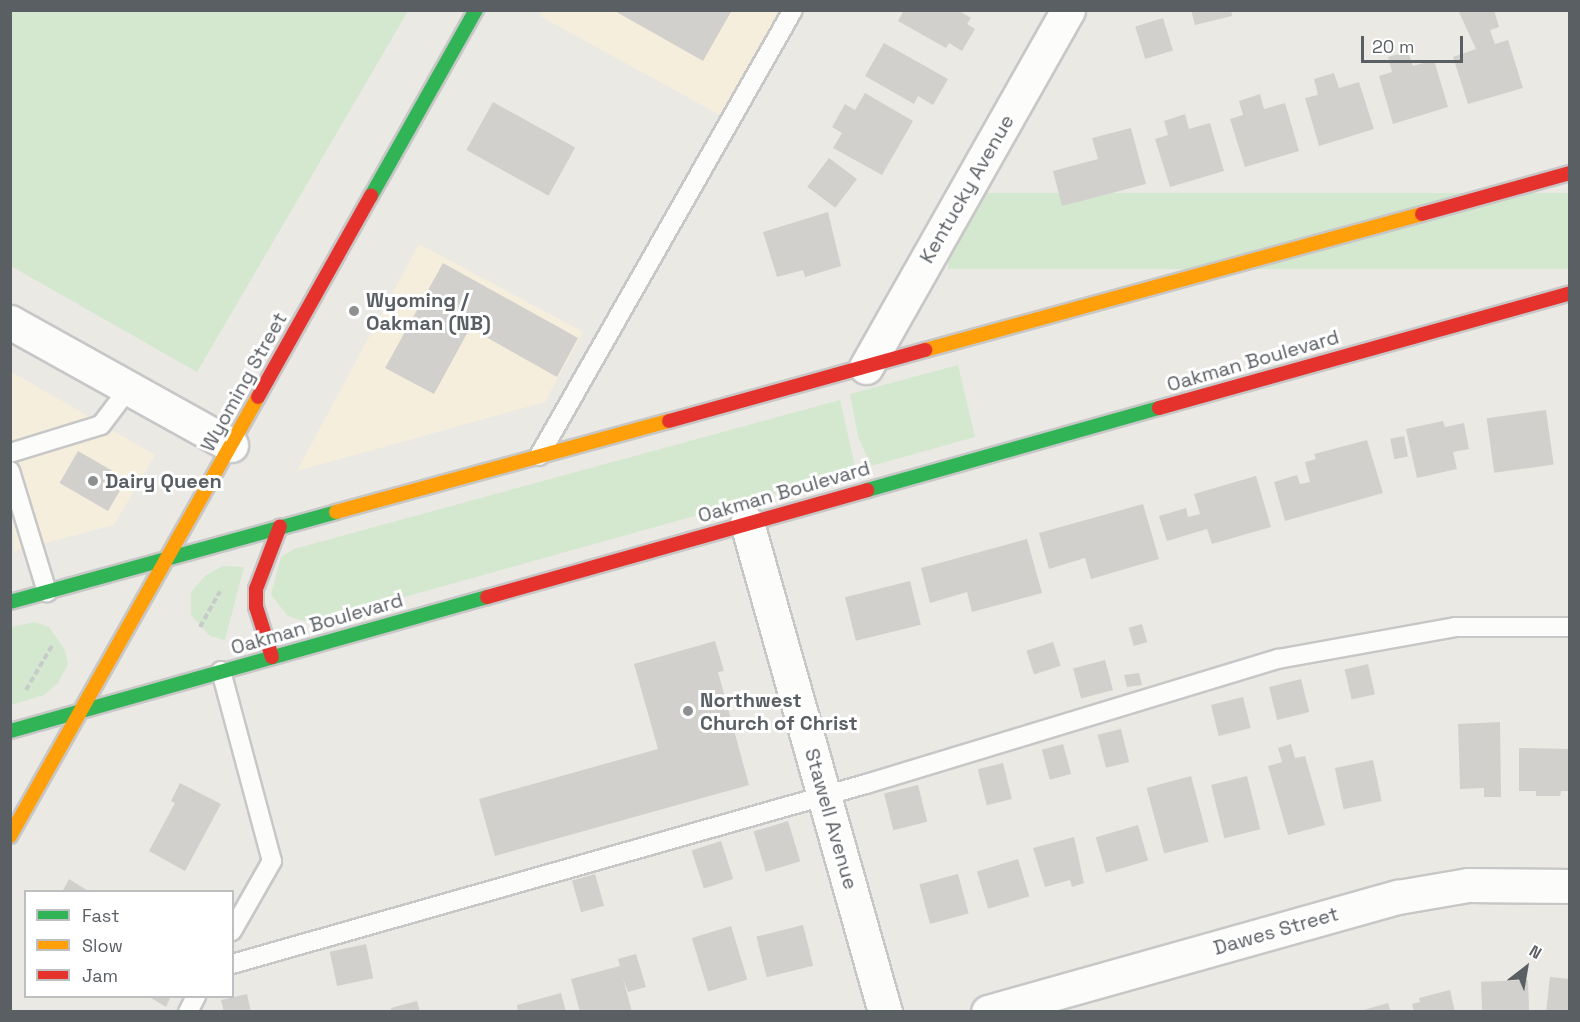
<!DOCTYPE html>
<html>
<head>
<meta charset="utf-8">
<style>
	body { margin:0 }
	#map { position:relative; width:1580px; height:1022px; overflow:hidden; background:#ebe9e4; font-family:"Space Grotesk",sans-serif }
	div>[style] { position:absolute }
	.commercial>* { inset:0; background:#f6eedc }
	.green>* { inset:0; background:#d3e8ce; transform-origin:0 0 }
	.building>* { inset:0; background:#d2d0cd; transform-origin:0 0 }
	.path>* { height:4px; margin-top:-2px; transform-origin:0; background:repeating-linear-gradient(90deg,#c7ccc9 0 6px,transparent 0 9px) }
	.roads { filter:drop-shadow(2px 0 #c7c7c7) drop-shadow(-2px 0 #c7c7c7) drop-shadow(0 2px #c7c7c7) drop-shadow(0 -2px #c7c7c7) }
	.lane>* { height:18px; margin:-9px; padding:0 9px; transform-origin:9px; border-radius:9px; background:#fcfcfb }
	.street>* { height:33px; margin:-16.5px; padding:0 16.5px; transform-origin:16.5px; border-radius:16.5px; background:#fcfcfb }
	.fast>* { height:14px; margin:-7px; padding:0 7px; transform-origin:7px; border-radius:7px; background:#30b455 }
	.slow>* { height:14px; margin:-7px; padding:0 7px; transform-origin:7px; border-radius:7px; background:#ff9f0a }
	.jam>* { height:14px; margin:-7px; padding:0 7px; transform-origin:7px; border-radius:7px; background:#e5322d }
	.dots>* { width:16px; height:16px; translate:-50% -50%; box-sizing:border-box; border:3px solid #fff; border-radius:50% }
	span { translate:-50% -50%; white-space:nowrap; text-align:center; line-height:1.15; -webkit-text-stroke:6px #fff; paint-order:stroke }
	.street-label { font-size:20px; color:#5a5f63 }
	.poi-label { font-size:20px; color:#5a5f63; font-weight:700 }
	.left { translate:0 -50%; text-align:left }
	.frame { position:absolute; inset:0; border:12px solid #5a5f63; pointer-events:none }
	.legend { position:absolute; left:24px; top:890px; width:210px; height:108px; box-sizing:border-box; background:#fff; border:2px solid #bdbfc1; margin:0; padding:8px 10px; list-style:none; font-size:18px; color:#5a5f63 }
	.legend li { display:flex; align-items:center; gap:12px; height:30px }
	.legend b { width:30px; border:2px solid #bdbfc1 }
	.north { position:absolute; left:1496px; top:938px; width:60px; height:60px; -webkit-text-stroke:4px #fff; paint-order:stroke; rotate:31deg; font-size:16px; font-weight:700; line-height:24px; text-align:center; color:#5a5f63 }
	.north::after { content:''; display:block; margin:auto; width:21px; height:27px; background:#5a5f63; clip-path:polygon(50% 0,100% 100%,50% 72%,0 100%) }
	.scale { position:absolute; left:1361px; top:36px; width:102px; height:27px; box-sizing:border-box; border:3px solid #5a5f63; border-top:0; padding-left:8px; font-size:18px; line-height:21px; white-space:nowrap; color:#5a5f63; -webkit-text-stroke:4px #fff; paint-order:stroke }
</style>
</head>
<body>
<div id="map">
	<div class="commercial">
		<div style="clip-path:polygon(544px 10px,789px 11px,729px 120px,540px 16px)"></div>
		<div style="clip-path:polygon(419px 244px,583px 332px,545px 402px,297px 471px)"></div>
		<div style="clip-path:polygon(10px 371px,155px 455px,114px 525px,14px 551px)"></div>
	</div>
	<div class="green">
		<div style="clip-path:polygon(11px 10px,408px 11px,197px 372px,11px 266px)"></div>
		<div style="left:1569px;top:193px;width:76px;height:621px;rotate:90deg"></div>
		<div style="clip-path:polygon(958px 365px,975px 437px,871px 466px,858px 436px,850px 394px)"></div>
		<div style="clip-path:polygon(840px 400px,856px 471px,311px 623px,288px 616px,271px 595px,281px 557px,294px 549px)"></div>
		<div style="clip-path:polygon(223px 566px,244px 567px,225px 640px,210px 636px,191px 615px,191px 592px,206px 575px)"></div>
		<div style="clip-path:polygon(34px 622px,49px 627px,65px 650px,68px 664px,58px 683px,44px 695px,11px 705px,11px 627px)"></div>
	</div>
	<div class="building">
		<div style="clip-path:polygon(613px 10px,732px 10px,703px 61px)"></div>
		<div style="clip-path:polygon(904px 10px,958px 10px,971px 18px,967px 24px,975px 29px,962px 51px,949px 43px,946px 48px,898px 21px)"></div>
		<div style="clip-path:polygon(1191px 10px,1231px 10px,1232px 16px,1195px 25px)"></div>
		<div style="clip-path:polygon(1458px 10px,1494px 10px,1499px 27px,1490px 30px,1495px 44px,1508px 40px,1523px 88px,1468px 104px,1453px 57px,1476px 49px)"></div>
		<div style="left:1163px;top:18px;width:34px;height:29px;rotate:73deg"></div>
		<div style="clip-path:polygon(884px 43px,948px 79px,933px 105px,918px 96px,914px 104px,865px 76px)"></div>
		<div style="clip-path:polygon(1408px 51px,1413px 66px,1434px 60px,1448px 107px,1393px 124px,1379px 76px,1392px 72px,1388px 57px)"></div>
		<div style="clip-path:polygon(1334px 73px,1339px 88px,1359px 82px,1374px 129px,1319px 146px,1305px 98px,1318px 95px,1314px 79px)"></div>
		<div style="clip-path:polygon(865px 93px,913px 121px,882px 175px,833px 148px,842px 133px,832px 127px,845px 104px,855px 110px)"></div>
		<div style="clip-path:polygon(1260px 94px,1264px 109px,1285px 103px,1299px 151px,1245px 167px,1230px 119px,1243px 115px,1239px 101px)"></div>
		<div style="left:493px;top:102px;width:94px;height:55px;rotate:29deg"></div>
		<div style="clip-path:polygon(1185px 114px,1189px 129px,1210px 123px,1224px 171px,1170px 187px,1155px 139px,1168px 135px,1164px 121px)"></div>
		<div style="clip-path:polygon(1131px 128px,1146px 184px,1062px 206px,1053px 171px,1098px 159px,1092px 138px)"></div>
		<div style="left:829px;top:158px;width:35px;height:36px;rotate:37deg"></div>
		<div style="clip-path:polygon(828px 212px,841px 266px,805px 277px,803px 270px,777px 277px,763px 232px)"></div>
		<div style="clip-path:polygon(443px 263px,578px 338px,557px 377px,470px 328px,434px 394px,385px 368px)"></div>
		<div style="left:1546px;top:410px;width:55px;height:60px;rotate:82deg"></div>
		<div style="clip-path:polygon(1443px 421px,1445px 427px,1464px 423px,1469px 449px,1453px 452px,1457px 469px,1417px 478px,1406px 429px)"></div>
		<div style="left:1404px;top:436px;width:21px;height:14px;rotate:79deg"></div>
		<div style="clip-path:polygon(1367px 440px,1383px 493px,1285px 521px,1274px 482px,1297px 475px,1300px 484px,1310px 482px,1305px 462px,1316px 459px,1314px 454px)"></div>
		<div style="left:78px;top:451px;width:56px;height:37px;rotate:30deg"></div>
		<div style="clip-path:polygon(1256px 476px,1271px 527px,1212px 544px,1207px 529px,1167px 541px,1159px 516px,1186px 508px,1188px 517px,1200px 514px,1194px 494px)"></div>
		<div style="clip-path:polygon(1143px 504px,1159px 559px,1091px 579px,1085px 558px,1049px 569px,1039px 533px)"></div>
		<div style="clip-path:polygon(1027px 539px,1042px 593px,972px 612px,967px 592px,930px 603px,921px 568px)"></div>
		<div style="left:910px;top:581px;width:45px;height:67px;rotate:76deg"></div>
		<div style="left:1142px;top:624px;width:19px;height:14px;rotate:74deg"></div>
		<div style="clip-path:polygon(715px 641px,724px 671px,718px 672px,749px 785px,495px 856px,479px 799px,658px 749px,634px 664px)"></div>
		<div style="left:1053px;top:642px;width:25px;height:28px;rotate:72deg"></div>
		<div style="left:1105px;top:660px;width:31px;height:33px;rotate:75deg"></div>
		<div style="left:1368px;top:664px;width:31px;height:24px;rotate:77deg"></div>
		<div style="clip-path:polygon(1139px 673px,1142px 685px,1127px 687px,1124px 675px)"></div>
		<div style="left:1301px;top:679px;width:34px;height:33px;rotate:76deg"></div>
		<div style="left:1243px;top:697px;width:32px;height:33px;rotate:76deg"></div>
		<div style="clip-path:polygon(1500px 722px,1501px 797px,1484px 797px,1484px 788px,1460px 789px,1458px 724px)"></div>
		<div style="left:1121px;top:729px;width:34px;height:24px;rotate:76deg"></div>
		<div style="left:1063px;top:744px;width:31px;height:22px;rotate:75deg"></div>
		<div style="clip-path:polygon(1291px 744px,1295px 758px,1305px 756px,1325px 825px,1288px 835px,1268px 766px,1282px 762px,1278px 748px)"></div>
		<div style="clip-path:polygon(1519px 748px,1570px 749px,1570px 791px,1561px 791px,1560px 796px,1536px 796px,1536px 791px,1519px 791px)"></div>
		<div style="left:1373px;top:760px;width:42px;height:39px;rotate:78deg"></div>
		<div style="left:1003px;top:763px;width:37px;height:26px;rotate:76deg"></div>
		<div style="left:1191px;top:776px;width:68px;height:46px;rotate:75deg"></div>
		<div style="left:1247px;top:776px;width:55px;height:37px;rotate:76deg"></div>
		<div style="clip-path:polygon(180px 783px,221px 804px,185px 871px,149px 851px,175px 803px,171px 801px)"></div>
		<div style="left:918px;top:785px;width:38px;height:35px;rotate:76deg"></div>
		<div style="left:788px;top:821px;width:42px;height:36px;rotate:73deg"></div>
		<div style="left:1138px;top:825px;width:37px;height:44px;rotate:74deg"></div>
		<div style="clip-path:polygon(1074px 837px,1084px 883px,1072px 887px,1070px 880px,1045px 887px,1033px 848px)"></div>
		<div style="left:721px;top:841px;width:40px;height:31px;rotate:72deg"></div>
		<div style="left:1018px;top:859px;width:39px;height:43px;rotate:73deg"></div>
		<div style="left:595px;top:874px;width:33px;height:24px;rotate:74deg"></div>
		<div style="left:958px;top:874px;width:41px;height:40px;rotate:75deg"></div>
		<div style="clip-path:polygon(69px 879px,90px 892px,62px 892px)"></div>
		<div style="left:803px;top:925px;width:42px;height:48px;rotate:76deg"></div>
		<div style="left:731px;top:926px;width:56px;height:41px;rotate:73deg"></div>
		<div style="left:366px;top:944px;width:35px;height:37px;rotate:78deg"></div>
		<div style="clip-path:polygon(636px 954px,646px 987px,628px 992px,623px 978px,632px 1012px,580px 1012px,571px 979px,620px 966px,618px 959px)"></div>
		<div style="clip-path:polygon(1550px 977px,1570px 979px,1570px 1012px,1546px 1012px)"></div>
		<div style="left:1528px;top:980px;width:32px;height:47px;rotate:88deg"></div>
		<div style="clip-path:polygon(1450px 990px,1455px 1012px,1414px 1012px,1412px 1004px,1420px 1002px,1419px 998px)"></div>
		<div style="clip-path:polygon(561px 993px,566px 1012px,518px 1012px,517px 1005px)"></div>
		<div style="clip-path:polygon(247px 994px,251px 1012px,224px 1012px,221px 1000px)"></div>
		<div style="clip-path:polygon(148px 996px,171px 996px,166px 1007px)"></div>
		<div style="clip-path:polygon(417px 1001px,420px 1012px,392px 1012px,391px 1008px)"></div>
		<div style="clip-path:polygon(1388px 1003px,1391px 1012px,1360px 1012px,1360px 1011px)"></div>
	</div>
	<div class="path">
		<div style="left:200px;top:627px;width:41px;rotate:-60.9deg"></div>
		<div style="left:26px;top:690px;width:53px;rotate:-59.6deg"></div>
	</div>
	<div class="roads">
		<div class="lane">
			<div style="left:10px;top:453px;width:95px;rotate:-17.1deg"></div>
			<div style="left:101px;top:425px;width:46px;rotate:-52.9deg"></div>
			<div style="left:539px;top:456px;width:513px;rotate:-60.34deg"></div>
			<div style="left:10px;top:471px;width:127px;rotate:73deg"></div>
			<div style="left:221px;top:671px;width:197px;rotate:75deg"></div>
			<div style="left:272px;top:861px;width:81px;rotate:119.7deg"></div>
			<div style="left:232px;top:964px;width:659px;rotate:-15.85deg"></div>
			<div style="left:866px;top:784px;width:431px;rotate:-16.9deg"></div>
			<div style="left:1278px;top:659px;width:180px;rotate:-10.2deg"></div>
			<div style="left:1455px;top:627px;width:115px"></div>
			<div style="left:188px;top:1012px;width:18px;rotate:-63deg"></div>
		</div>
		<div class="street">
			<div style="left:10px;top:322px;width:253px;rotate:29.1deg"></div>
			<div style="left:866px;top:367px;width:410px;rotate:-60.5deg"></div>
			<div style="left:747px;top:523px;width:508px;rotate:74.24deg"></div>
			<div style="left:988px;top:1012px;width:426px;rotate:-15.7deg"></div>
			<div style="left:1398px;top:897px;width:71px;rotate:-9.7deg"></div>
			<div style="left:1468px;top:885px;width:102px;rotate:0.6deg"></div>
		</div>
		<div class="fast">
			<div style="left:371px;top:196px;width:214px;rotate:-60.6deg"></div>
			<div style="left:867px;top:490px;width:303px;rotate:-15.7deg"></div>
			<div style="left:10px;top:602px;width:338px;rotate:-15.4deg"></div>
			<div style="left:10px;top:731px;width:495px;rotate:-15.7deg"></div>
		</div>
		<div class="slow">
			<div style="left:925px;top:350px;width:515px;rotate:-15.3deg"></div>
			<div style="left:336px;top:512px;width:345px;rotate:-15.3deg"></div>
			<div style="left:10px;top:836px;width:504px;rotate:-60.54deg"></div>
		</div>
		<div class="jam">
			<div style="left:1422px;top:214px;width:154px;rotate:-15.5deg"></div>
			<div style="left:258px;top:397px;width:231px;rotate:-60.7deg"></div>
			<div style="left:1159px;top:408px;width:427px;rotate:-15.6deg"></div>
			<div style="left:669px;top:421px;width:266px;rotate:-15.5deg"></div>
			<div style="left:487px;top:597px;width:395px;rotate:-15.7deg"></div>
			<div style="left:272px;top:657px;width:52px;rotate:-107.7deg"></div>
			<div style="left:256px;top:607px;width:18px;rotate:-90deg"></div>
			<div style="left:256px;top:589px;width:67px;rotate:-69.1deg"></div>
		</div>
	</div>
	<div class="dots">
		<div style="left:354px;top:311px;background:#8d8f90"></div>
		<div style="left:93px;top:481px;background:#8d8f90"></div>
		<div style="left:688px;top:711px;background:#8d8f90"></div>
	</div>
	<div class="street-label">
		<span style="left:967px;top:189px;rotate:-60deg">Kentucky Avenue</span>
		<span style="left:1253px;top:361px;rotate:-16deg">Oakman Boulevard</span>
		<span style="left:244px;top:382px;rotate:-61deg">Wyoming Street</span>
		<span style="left:784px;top:492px;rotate:-16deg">Oakman Boulevard</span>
		<span style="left:317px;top:624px;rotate:-16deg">Oakman Boulevard</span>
		<span style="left:831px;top:819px;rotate:74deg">Stawell Avenue</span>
		<span style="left:1276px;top:931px;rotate:-16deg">Dawes Street</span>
	</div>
	<div class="poi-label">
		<span class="left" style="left:366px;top:312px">Wyoming /<br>Oakman (NB)</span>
		<span class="left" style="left:105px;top:481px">Dairy Queen</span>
		<span class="left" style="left:700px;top:712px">Northwest<br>Church of Christ</span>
	</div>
	<div class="frame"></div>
	<ul class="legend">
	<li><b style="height:8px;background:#30b455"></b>Fast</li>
	<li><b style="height:8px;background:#ff9f0a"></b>Slow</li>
	<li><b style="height:8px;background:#e5322d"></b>Jam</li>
	</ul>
	<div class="north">N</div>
	<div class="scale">20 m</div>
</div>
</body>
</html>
